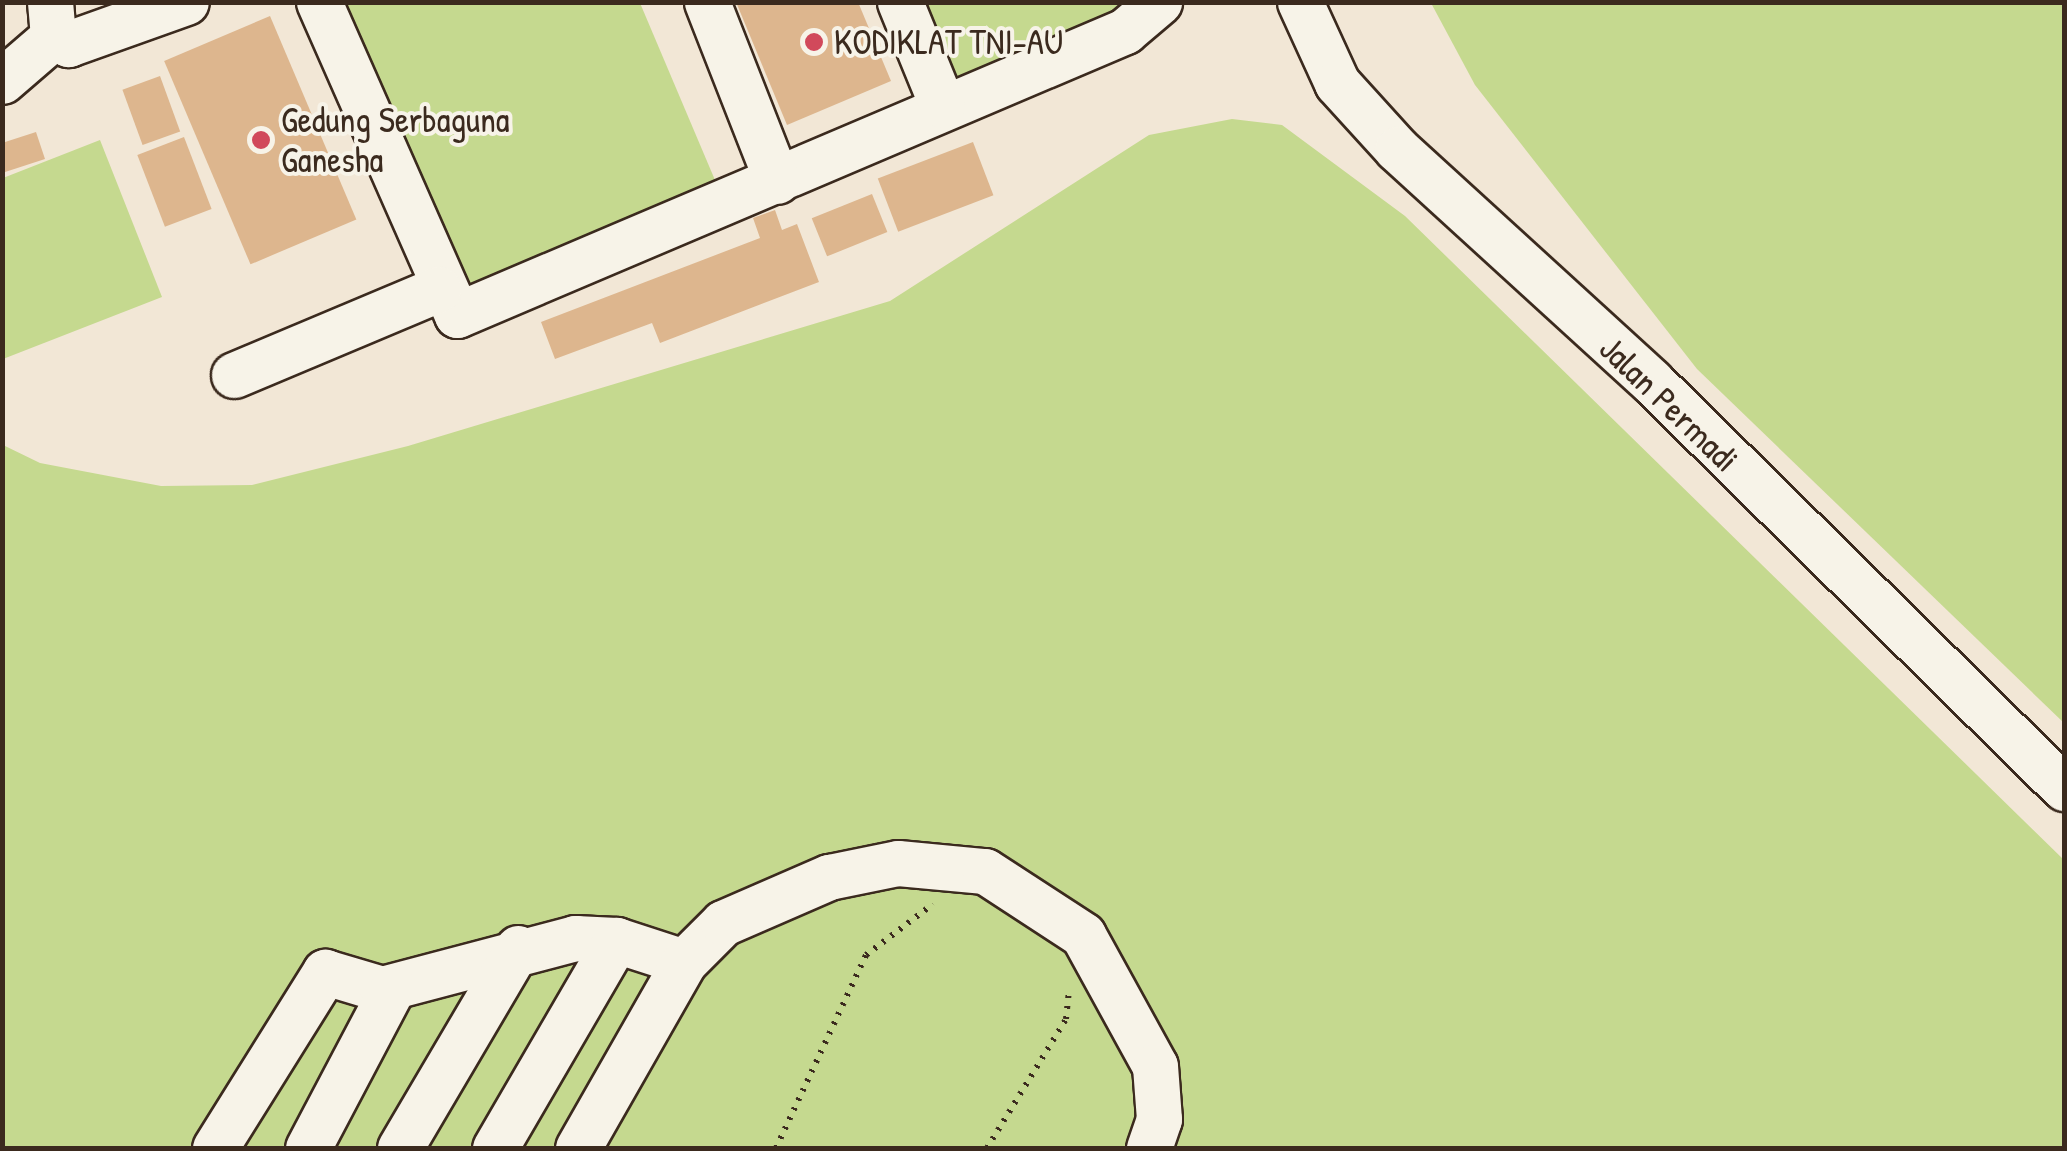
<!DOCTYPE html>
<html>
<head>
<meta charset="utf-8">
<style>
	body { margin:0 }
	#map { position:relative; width:2067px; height:1151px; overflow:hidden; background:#f2e7d6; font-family:"Patrick Hand",sans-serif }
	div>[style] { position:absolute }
	.green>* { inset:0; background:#c5d98f }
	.building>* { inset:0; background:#ddb68e; transform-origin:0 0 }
	.path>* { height:6px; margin-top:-3px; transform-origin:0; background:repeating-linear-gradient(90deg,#3b2a1e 0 2.5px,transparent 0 10.5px) }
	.roads { filter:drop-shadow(2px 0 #3b2a1e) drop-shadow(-2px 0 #3b2a1e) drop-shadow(0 2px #3b2a1e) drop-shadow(0 -2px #3b2a1e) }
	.minor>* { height:45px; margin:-22.5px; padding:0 22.5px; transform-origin:22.5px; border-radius:22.5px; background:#f7f3e8 }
	.dots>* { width:28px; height:28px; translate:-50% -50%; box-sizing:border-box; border:5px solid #f7f3e8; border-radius:50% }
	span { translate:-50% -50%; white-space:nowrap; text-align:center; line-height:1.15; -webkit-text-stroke:8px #f7f3e8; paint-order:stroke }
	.poi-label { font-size:35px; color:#3b2a1e }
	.left { translate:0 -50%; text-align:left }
	.street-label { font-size:35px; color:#3b2a1e }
	.frame { position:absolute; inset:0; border:5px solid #3b2a1e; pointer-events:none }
</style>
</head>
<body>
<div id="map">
	<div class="green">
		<div style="clip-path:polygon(325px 3px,640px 3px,723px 199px,455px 312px)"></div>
		<div style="clip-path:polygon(913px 3px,1128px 3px,1135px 21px,951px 96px)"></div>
		<div style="clip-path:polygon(1431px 3px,2064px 3px,2064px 723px,1697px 369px,1475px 85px)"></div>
		<div style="clip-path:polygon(1232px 119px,1282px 125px,1405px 216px,2064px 860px,2064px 1148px,3px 1148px,3px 445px,40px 463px,161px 486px,252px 485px,408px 446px,890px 301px,1149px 135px)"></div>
		<div style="clip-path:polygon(100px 140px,162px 297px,3px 359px,3px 178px)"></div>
	</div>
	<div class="building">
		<div style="clip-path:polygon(736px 2px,858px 2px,891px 81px,787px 125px)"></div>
		<div style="left:270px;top:16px;width:221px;height:115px;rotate:67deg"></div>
		<div style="left:160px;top:76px;width:59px;height:40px;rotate:70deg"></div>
		<div style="clip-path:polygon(36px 132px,45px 159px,2px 173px,2px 143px)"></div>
		<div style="left:184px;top:137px;width:77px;height:50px;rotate:69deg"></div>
		<div style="left:973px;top:142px;width:57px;height:102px;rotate:69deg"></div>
		<div style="left:872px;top:194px;width:41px;height:65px;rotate:68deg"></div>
		<div style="clip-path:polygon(775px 210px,782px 230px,797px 224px,819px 282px,660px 343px,652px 323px,555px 359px,541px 322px,760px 238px,753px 218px)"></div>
	</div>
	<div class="path">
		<div style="left:776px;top:1148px;width:213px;rotate:-65deg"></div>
		<div style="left:866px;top:955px;width:84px;rotate:-37.3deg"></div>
		<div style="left:987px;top:1148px;width:151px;rotate:-58.5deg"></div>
		<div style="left:1066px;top:1019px;width:27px;rotate:-84deg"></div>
	</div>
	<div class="roads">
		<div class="minor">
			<div style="left:50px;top:2px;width:35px;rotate:85deg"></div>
			<div style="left:53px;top:37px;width:17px;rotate:25deg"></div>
			<div style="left:68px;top:44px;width:125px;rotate:-19.6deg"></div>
			<div style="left:319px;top:2px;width:342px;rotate:66.2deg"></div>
			<div style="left:457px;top:315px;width:726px;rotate:-23.03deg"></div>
			<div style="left:1125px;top:31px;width:45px;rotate:-40.5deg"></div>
			<div style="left:707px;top:2px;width:192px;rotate:68.6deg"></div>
			<div style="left:900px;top:2px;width:111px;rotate:67.8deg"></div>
			<div style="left:1300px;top:2px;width:89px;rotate:65.4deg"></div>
			<div style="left:1337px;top:83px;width:89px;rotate:47.7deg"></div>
			<div style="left:1397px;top:149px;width:344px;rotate:42.4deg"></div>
			<div style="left:1651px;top:381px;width:580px;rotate:44.58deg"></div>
			<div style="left:2px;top:81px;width:67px;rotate:-40.8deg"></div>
			<div style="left:234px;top:375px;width:222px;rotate:-22.8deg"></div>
			<div style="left:215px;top:1148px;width:208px;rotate:-58deg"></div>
			<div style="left:325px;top:972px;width:59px;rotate:16.6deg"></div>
			<div style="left:382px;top:989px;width:200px;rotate:-14.8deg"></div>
			<div style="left:575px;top:938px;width:41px;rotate:2.8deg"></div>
			<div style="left:616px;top:940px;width:71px;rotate:17.9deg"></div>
			<div style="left:308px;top:1148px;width:182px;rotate:-62.2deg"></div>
			<div style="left:400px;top:1148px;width:232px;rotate:-59.5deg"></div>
			<div style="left:495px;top:1148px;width:241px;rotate:-59.8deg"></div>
			<div style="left:578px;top:1148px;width:214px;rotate:-60.3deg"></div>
			<div style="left:684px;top:962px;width:55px;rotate:-45deg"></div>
			<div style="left:723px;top:923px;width:116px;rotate:-23.5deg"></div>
			<div style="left:829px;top:877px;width:70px;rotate:-11.5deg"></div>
			<div style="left:898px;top:863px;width:87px;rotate:5.3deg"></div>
			<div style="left:985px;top:871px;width:117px;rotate:33.1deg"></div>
			<div style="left:1083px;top:935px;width:149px;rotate:61.2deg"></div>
			<div style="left:1155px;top:1066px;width:53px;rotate:85.7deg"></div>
			<div style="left:1159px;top:1119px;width:31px;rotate:109deg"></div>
		</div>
	</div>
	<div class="dots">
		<div style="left:814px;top:42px;background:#d1495b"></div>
		<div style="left:261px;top:140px;background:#d1495b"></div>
	</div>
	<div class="poi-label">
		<span class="left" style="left:834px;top:42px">KODIKLAT TNI-AU</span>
		<span class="left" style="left:281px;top:140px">Gedung Serbaguna<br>Ganesha</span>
	</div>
	<div class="street-label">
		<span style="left:1669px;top:404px;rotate:44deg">Jalan Permadi</span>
	</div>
	<div class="frame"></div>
</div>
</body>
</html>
